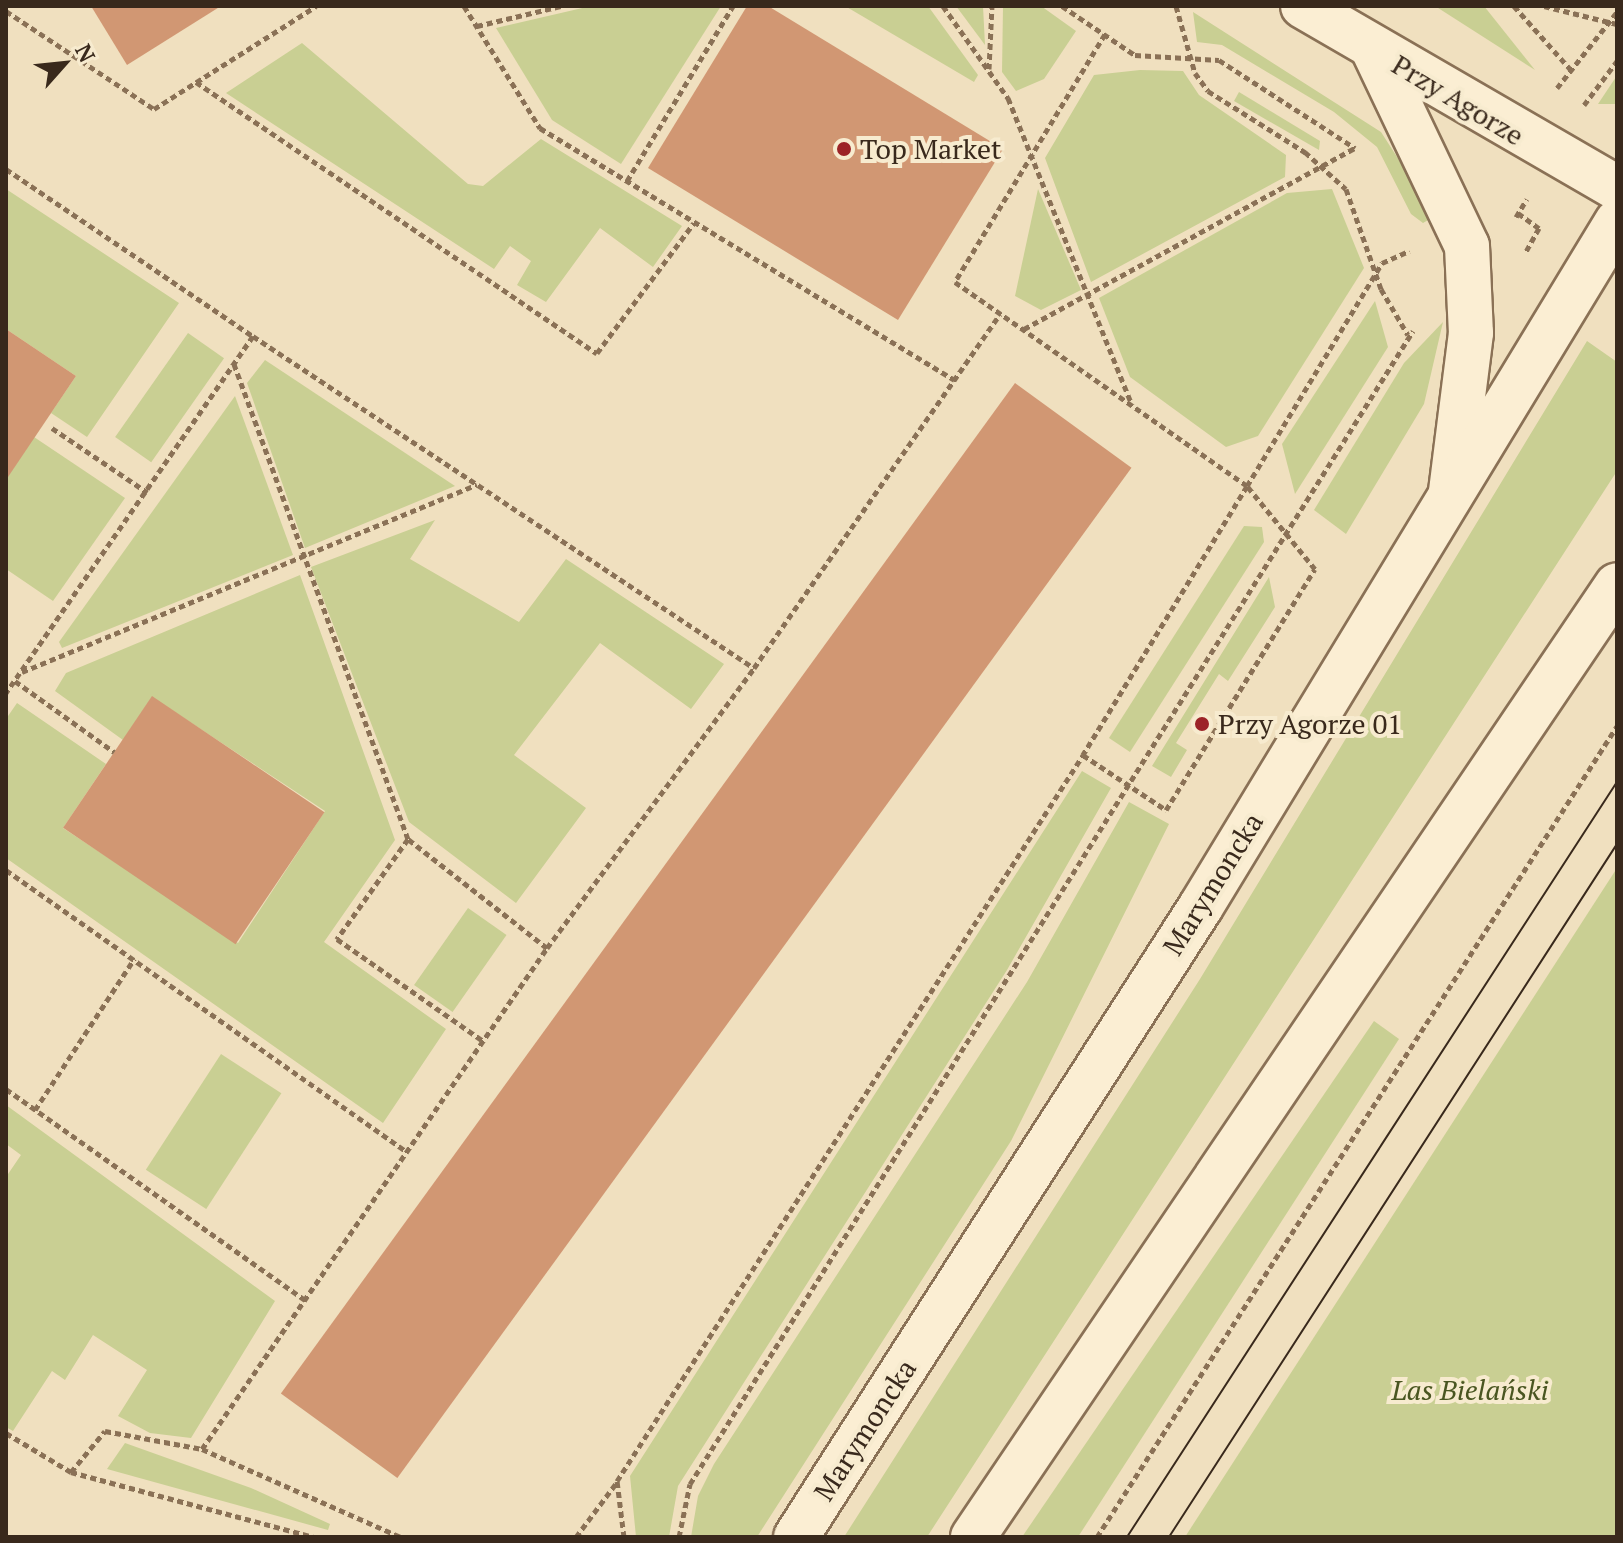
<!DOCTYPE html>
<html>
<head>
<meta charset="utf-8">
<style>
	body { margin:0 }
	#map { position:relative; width:1623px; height:1543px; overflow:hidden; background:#f0e0bf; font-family:"PT Serif",serif }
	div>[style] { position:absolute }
	.green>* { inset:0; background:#c9cf93; transform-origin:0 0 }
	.building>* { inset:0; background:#d19773; transform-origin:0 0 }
	.path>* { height:5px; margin-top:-2.5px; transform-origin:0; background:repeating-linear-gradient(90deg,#8a7156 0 6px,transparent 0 10px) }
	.roads { filter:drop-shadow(2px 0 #8a7156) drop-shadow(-2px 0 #8a7156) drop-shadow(0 2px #8a7156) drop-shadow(0 -2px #8a7156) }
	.tertiary>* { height:44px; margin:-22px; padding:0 22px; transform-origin:22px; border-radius:22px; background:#fbeed3 }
	.secondary>* { height:44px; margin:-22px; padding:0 22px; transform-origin:22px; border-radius:22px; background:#fbeed3 }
	.tram>* { height:2px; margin:-1px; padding:0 1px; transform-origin:1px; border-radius:1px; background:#39291c }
	.dots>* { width:22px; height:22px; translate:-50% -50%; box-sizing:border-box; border:4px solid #f7ebcf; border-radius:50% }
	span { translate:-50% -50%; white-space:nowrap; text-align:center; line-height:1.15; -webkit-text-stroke:8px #f7ebcf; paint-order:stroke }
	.street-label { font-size:28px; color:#39291c }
	.poi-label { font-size:28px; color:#39291c }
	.left { translate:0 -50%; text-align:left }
	.park-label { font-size:28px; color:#4a5621; font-style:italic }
	.frame { position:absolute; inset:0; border:8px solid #39291c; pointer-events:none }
	.north { position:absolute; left:24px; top:24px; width:80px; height:80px; -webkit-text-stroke:6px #f7ebcf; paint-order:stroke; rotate:63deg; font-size:22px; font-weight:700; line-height:32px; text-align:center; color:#39291c }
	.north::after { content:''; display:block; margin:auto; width:28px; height:36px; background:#39291c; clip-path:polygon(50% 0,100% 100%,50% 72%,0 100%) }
</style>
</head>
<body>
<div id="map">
	<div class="green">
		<div style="clip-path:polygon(591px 6px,721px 6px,621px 164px,552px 120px,496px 28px)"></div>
		<div style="clip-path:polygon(845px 6px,928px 6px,978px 75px,974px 82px)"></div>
		<div style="clip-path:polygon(956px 6px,983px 6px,985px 45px)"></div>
		<div style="clip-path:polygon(1003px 6px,1041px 6px,1076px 31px,1044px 79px,1016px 91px,1002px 72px)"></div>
		<div style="clip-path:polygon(1435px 6px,1484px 6px,1535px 70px)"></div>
		<div style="clip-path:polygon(1193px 12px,1381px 132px,1435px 216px,1423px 223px,1411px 214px,1377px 147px,1334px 112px,1222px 45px,1197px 42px)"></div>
		<div style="clip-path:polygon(302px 43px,468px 184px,483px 186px,541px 139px,682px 226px,653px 267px,600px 228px,546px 302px,517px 285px,531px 261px,510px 246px,494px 269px,226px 93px)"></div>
		<div style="clip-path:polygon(1140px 70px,1183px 71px,1199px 95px,1286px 155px,1285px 177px,1091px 282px,1045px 158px,1094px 75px)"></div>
		<div style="clip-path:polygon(1617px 76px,1617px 104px,1598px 104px,1616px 77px)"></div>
		<div style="clip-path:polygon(1239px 92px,1320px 141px,1319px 150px,1234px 101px)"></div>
		<div style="clip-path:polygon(6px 189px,179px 303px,87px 437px,51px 413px,76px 376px,6px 329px)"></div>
		<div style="clip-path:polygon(1038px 189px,1081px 290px,1041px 310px,1015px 296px)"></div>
		<div style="clip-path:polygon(1332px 189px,1364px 268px,1258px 436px,1226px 447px,1130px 377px,1099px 298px,1287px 193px)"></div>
		<div style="clip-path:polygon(1375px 301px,1388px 347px,1295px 494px,1282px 444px)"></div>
		<div style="clip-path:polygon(1443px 322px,1424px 404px,1346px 534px,1314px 510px,1404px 363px)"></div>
		<div style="left:188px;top:333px;width:44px;height:127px;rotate:35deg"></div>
		<div style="clip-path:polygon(1587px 341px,1617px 362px,1617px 471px,927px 1537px,844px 1537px,1200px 979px)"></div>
		<div style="clip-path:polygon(265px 360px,455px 486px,305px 548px,247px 383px)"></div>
		<div style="clip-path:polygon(235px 396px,293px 555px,62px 648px,59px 642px)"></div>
		<div style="clip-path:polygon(34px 437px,125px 498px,53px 601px,6px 569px,6px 479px)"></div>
		<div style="clip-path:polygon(435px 520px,410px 559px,519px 622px,566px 559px,724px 664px,691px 709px,600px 643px,514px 755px,586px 808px,516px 903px,409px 822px,311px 567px)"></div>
		<div style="clip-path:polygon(1244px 526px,1262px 527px,1264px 542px,1130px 752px,1109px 738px)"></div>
		<div style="clip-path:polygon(300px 575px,395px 840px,324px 942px,446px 1029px,383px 1123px,6px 858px,6px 719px,17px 703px,106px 764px,63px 828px,238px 943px,325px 811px,152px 697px,123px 740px,55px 691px,66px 673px)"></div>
		<div style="clip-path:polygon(1269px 577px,1275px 607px,1228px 681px,1219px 674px,1176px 743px,1187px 750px,1171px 777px,1152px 766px)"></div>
		<div style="clip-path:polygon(1082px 771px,1111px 788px,1007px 970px,678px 1486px,669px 1537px,636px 1537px,630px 1476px)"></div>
		<div style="clip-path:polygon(1129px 802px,1169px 824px,1011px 1141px,757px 1537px,691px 1537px,698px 1496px,714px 1464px,1027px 982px)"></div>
		<div style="clip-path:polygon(1617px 868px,1617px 1537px,1185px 1537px)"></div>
		<div style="left:468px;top:908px;width:47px;height:94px;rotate:35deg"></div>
		<div style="clip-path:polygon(1374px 1021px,1399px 1039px,1078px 1537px,1022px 1537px)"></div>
		<div style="left:221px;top:1054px;width:72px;height:138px;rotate:33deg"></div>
		<div style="clip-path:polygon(6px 1105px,275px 1301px,191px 1438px,150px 1433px,118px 1416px,147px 1370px,93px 1335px,65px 1380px,52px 1371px,13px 1431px,6px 1427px,6px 1177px,21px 1155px,6px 1144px)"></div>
		<div style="clip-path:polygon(125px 1443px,251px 1488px,330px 1524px,328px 1530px,107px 1469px)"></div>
	</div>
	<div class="building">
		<div style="clip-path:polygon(91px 6px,221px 6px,127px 65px)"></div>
		<div style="clip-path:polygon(747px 6px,768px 6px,1003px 149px,898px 320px,648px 168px)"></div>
		<div style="clip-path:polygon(6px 329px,76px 376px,6px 480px)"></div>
		<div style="left:1015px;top:383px;width:144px;height:1249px;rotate:36deg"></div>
		<div style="left:152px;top:696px;width:208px;height:159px;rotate:34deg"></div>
	</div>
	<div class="path">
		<div style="left:464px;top:6px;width:144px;rotate:58.1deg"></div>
		<div style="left:540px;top:128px;width:485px;rotate:31.3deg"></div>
		<div style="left:943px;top:6px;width:113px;rotate:54.8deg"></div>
		<div style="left:1008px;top:98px;width:331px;rotate:68deg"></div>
		<div style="left:1062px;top:6px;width:88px;rotate:33.9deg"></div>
		<div style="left:1135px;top:55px;width:84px;rotate:3.4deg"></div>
		<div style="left:1219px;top:60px;width:162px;rotate:32.9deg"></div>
		<div style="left:1176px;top:6px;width:70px;rotate:74.2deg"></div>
		<div style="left:1195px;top:73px;width:22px;rotate:54deg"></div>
		<div style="left:1208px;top:91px;width:115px;rotate:32.2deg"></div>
		<div style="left:1305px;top:152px;width:55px;rotate:42.1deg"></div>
		<div style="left:1346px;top:189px;width:106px;rotate:70.7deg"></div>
		<div style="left:1381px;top:289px;width:53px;rotate:59.6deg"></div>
		<div style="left:1514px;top:6px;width:87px;rotate:48.3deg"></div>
		<div style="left:1544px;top:6px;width:75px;rotate:13.9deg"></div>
		<div style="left:6px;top:11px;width:178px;rotate:33.5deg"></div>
		<div style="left:154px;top:109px;width:192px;rotate:-32.4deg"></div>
		<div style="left:477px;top:26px;width:86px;rotate:-13.4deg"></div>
		<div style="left:1105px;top:34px;width:290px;rotate:121.2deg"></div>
		<div style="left:955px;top:282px;width:356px;rotate:34.9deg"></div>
		<div style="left:1247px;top:486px;width:315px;rotate:121.4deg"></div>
		<div style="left:1083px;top:755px;width:100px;rotate:33.5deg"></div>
		<div style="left:1166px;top:810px;width:283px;rotate:-58.3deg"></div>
		<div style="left:1315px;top:569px;width:107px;rotate:-129.3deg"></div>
		<div style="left:1247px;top:486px;width:261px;rotate:-58.8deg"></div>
		<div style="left:1382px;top:263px;width:30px;rotate:-24deg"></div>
		<div style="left:989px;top:69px;width:63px;rotate:-87.3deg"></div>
		<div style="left:196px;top:82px;width:484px;rotate:34.1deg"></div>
		<div style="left:597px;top:353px;width:162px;rotate:-53.3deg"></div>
		<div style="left:1557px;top:88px;width:97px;rotate:-51.7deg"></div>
		<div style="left:1584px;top:105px;width:55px;rotate:-53.1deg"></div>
		<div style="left:6px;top:169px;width:298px;rotate:34.1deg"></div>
		<div style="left:253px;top:336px;width:434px;rotate:124.7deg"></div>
		<div style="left:627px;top:181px;width:205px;rotate:-58.8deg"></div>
		<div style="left:1518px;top:213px;width:26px;rotate:36deg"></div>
		<div style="left:1539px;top:228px;width:29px;rotate:119deg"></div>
		<div style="left:1516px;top:217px;width:21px;rotate:-59deg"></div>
		<div style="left:1024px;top:329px;width:377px;rotate:-28.7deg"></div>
		<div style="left:253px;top:336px;width:601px;rotate:33.53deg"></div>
		<div style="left:754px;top:668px;width:431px;rotate:-55.2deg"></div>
		<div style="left:52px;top:428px;width:115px;rotate:34deg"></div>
		<div style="left:22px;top:672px;width:492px;rotate:-22.4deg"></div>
		<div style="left:15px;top:681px;width:122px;rotate:35.6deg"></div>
		<div style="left:408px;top:839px;width:123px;rotate:125.4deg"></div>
		<div style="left:337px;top:939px;width:178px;rotate:34.9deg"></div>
		<div style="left:6px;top:870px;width:489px;rotate:35.1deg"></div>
		<div style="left:547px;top:948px;width:348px;rotate:-53.5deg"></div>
		<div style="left:6px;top:1089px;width:366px;rotate:35.2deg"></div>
		<div style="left:35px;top:1110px;width:181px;rotate:-56.7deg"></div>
		<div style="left:6px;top:1433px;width:76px;rotate:31deg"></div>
		<div style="left:71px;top:1472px;width:251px;rotate:15deg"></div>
		<div style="left:202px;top:1449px;width:218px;rotate:23.9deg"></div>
		<div style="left:71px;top:1472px;width:53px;rotate:-50.3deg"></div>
		<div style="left:105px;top:1431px;width:99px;rotate:10.5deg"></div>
		<div style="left:202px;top:1449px;width:608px;rotate:-55.45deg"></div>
		<div style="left:547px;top:948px;width:177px;rotate:-141.9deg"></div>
		<div style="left:408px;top:839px;width:506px;rotate:-110.12deg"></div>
		<div style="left:576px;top:1537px;width:69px;rotate:-53.3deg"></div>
		<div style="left:624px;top:1537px;width:56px;rotate:-97.1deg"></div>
		<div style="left:617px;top:1481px;width:863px;rotate:-57.3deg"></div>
		<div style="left:679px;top:1537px;width:54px;rotate:-78.3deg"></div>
		<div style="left:690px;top:1484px;width:1361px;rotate:-57.91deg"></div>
		<div style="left:1097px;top:1537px;width:963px;rotate:-57.33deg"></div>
	</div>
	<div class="roads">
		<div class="tertiary">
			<div style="left:1303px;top:6px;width:363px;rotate:30.1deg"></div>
			<div style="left:1373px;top:49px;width:218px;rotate:64.5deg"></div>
			<div style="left:1467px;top:246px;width:87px;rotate:87.4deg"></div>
			<div style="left:1471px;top:333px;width:160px;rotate:97.2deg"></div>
		</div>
		<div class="secondary">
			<div style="left:796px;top:1537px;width:748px;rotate:-57.29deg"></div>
			<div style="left:1200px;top:908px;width:803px;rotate:-58.71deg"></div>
			<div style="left:973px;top:1537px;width:1149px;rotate:-55.92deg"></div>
		</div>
	</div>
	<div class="tram">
		<div style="left:1127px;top:1537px;width:900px;rotate:-57.02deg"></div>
		<div style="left:1169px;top:1537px;width:825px;rotate:-57.12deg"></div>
	</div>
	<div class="dots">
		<div style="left:844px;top:149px;background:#9c2327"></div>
		<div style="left:1202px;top:724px;background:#9c2327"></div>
	</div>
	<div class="street-label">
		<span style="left:1458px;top:100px;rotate:31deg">Przy Agorze</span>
		<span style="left:1213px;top:884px;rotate:-58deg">Marymoncka</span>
		<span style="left:865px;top:1430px;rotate:-57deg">Marymoncka</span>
	</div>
	<div class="poi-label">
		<span class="left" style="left:860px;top:149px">Top Market</span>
		<span class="left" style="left:1218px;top:724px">Przy Agorze 01</span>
	</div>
	<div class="park-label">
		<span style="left:1470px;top:1390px">Las Bielański</span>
	</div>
	<div class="frame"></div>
	<div class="north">N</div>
</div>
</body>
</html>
